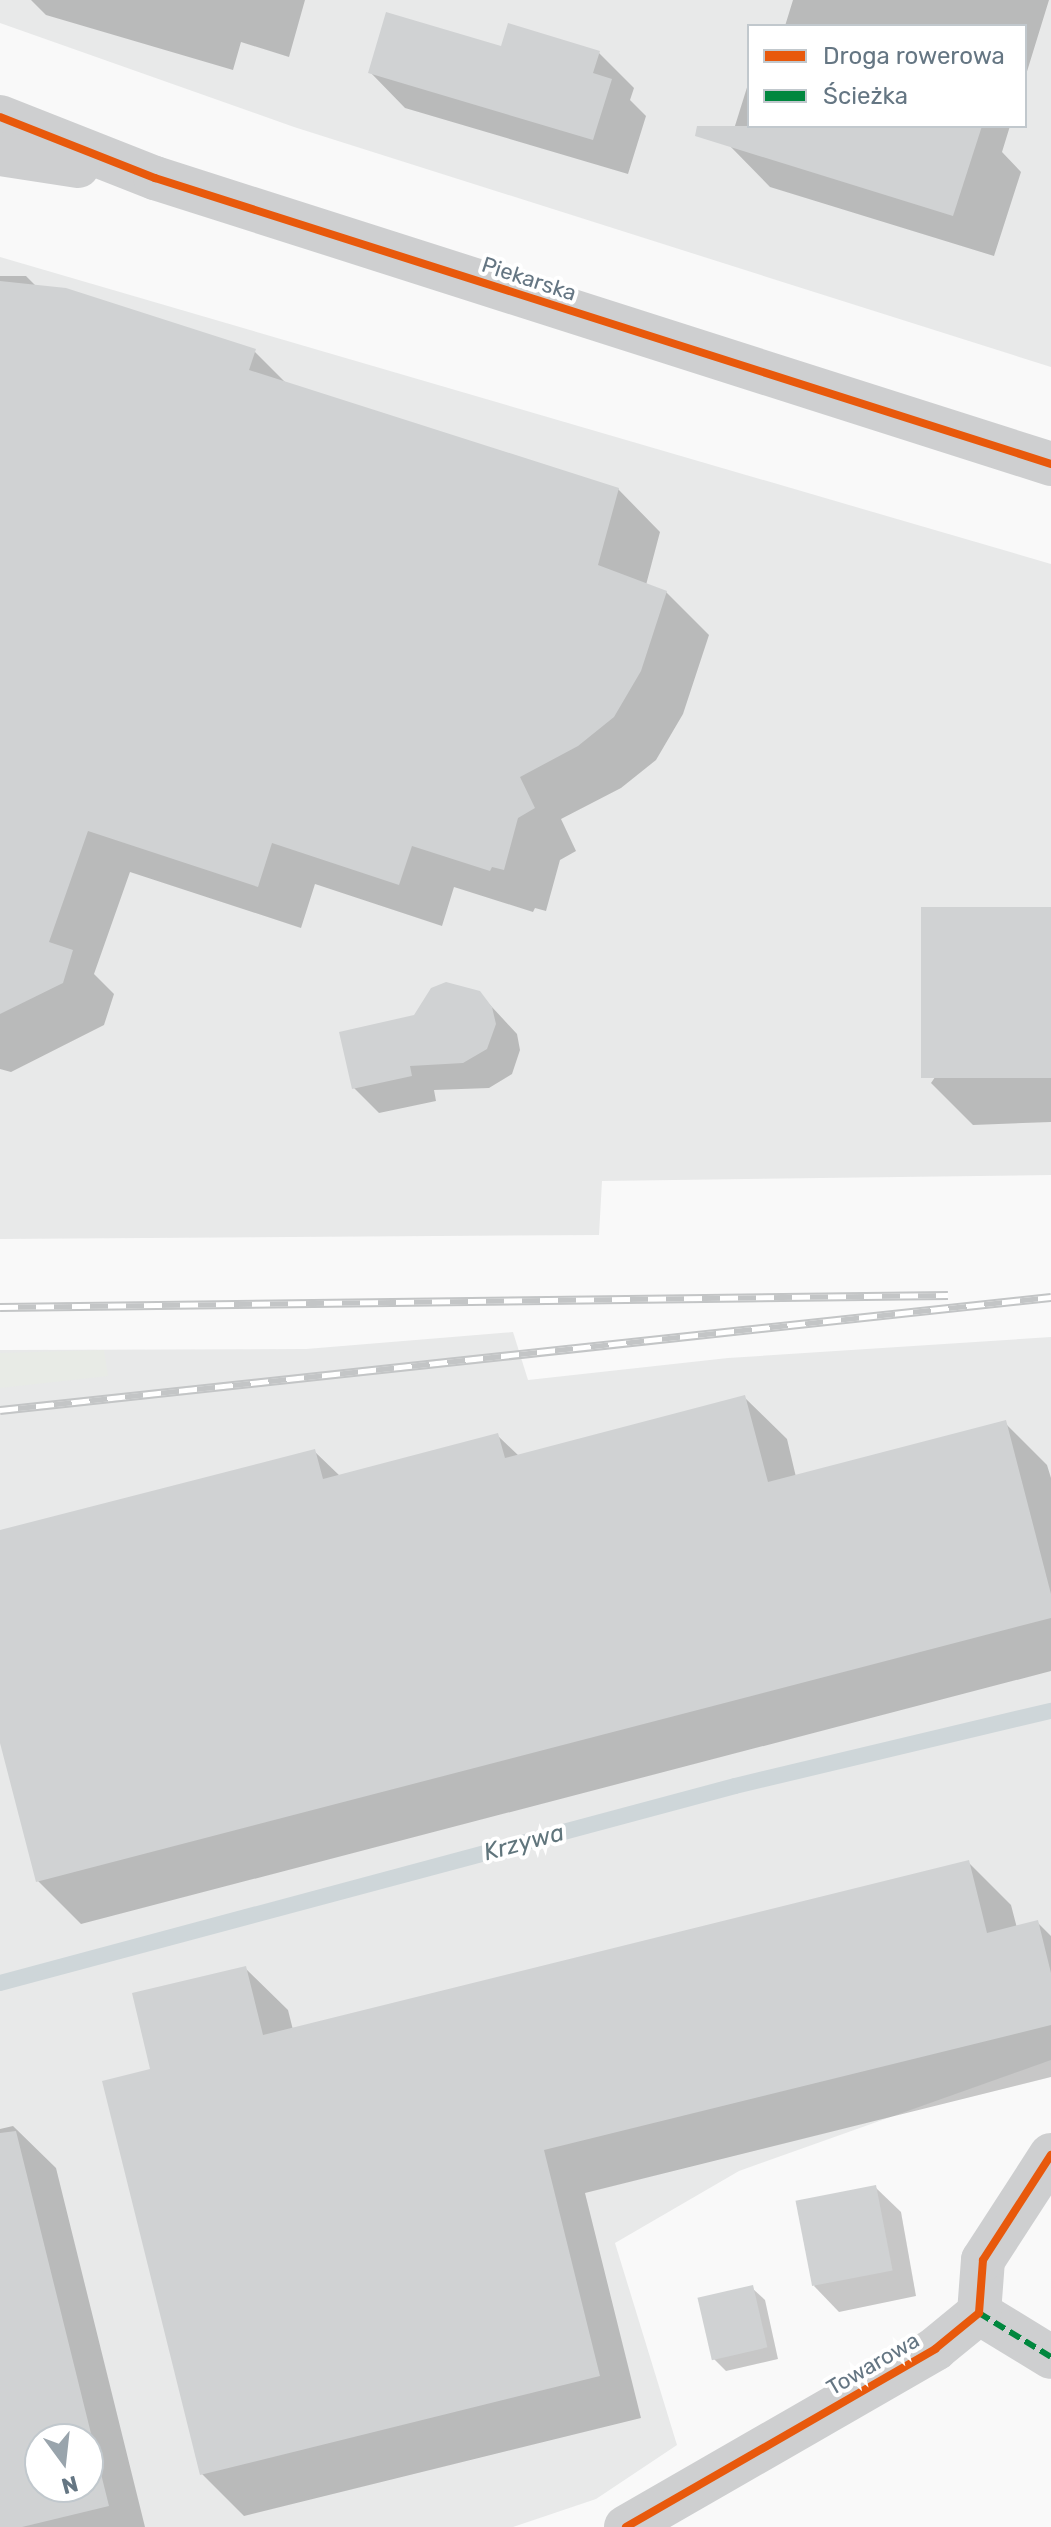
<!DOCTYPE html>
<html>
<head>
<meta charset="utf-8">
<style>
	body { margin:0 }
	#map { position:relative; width:1051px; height:2527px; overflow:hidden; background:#f9f9f9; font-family:Rubik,sans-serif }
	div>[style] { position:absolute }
	.built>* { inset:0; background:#e8e9e9 }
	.green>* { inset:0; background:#e8ebe6 }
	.shadow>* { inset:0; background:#0003 }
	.stream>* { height:16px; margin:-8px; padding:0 8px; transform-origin:8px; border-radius:8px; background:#ced6d9 }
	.building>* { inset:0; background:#d0d2d3; transform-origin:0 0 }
	.minor>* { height:44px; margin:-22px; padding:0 22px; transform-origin:22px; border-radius:22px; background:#cecfd0 }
	.tertiary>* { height:44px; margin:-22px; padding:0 22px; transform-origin:22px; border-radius:22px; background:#cecfd0 }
	.rail>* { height:9px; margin-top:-4.5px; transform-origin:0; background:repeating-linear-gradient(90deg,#fff 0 18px,#c3c5c6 0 36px); box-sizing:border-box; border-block:2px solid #c3c5c6 }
	.quiet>* { height:6px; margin-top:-3px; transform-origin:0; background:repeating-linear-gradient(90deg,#00873e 0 12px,transparent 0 18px) }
	.cycleway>* { height:8px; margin:-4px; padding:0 4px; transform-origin:4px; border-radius:4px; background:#e8590c }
	span { translate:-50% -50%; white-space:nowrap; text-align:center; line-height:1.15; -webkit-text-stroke:8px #fff; paint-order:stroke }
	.street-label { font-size:22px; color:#657683 }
	.water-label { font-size:24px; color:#60757c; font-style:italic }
	.legend { position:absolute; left:747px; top:24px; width:280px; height:104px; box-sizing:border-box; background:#fff; border:2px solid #c1c8cd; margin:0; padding:10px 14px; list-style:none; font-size:24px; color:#657683 }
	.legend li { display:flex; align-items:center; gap:16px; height:40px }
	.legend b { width:40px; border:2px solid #c1c8cd }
	.north { position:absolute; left:24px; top:2423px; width:80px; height:80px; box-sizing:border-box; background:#fff; border:2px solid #c1c8cd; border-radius:50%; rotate:165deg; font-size:22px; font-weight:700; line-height:32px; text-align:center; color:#657683 }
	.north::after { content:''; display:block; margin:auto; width:28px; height:36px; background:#99a4ac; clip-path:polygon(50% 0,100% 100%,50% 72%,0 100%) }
</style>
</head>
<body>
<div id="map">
	<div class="built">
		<div style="clip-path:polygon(evenodd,0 0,1051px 0,1051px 367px,294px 127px,0 23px,0 0,749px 26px,1025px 26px,1025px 126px,749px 126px,749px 26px)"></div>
		<div style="clip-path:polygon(0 257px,1051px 564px,1051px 1175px,602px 1181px,599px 1235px,0 1239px)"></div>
		<div style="clip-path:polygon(evenodd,513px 1332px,528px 1380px,728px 1358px,1051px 1337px,1051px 2060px,739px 2171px,615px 2243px,677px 2445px,596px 2499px,513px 2527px,0 2527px,0 1350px,306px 1349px,513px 1332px,40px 2439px,88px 2439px,88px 2487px,40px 2487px,40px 2439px)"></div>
	</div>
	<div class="green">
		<div style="clip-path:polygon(104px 1350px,108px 1376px,0 1388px,0 1353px)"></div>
	</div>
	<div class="shadow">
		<div style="clip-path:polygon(31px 0,305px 0,289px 57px,241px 42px,233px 70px,46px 15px)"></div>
		<div style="clip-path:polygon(793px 0,1049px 0,1025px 78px,1025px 26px,785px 26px)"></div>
		<div style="clip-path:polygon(502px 48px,599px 53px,634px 88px,630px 100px,646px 116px,628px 174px,405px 108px,370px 72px)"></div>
		<div style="clip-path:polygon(749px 81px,749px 126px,1010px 126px,1002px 152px,1021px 172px,994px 256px,770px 187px,729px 145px)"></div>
		<div style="clip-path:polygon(0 276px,26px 276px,36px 286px,254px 351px,288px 385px,618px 489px,660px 532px,646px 585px,666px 592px,709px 635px,683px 714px,656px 760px,621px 788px,561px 819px,576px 851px,560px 860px,546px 911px,535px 908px,533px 912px,454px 887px,442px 926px,315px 884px,301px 928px,130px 872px,94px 974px,114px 994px,104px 1025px,11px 1072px,0 1069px)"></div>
		<div style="clip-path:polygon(1051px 909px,1051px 1122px,973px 1125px,931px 1083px)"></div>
		<div style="clip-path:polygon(479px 993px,517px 1034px,520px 1050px,512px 1074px,489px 1088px,434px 1090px,436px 1101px,379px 1113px,354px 1088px,415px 1017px)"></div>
		<div style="clip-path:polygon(744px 1397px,787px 1439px,796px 1477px,1005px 1423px,1047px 1465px,1051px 1478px,1051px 1671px,81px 1924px,38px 1881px,0 1735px,0 1533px,314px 1451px,340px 1476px,497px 1435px,519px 1456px)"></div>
		<div style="clip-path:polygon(968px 1862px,1011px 1905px,1017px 1928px,1038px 1923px,1051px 1936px,1051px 2077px,585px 2193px,641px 2418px,244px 2516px,202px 2474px,152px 2071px,245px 1968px,288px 2010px,293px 2030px)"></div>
		<div style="clip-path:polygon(evenodd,13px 2126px,56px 2168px,145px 2527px,0 2527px,0 2129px,13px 2126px,40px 2439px,88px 2439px,88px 2487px,40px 2487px,40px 2439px)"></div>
		<div style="clip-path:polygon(875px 2187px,901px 2212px,916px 2296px,839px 2312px,814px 2286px)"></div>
		<div style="clip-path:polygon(752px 2288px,765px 2300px,778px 2359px,726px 2371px,713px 2358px)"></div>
	</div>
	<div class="stream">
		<div style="left:0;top:1983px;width:761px;rotate:-15deg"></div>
		<div style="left:735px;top:1786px;width:325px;rotate:-13.4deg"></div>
	</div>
	<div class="building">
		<div style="clip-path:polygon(386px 12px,501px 46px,508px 23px,600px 51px,593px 73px,612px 79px,593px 140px,368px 73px)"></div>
		<div style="clip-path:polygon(697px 126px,982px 126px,953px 216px,695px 136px)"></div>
		<div style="clip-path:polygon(0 281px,66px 288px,203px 332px,256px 349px,249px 370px,619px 488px,598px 565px,667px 591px,641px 671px,614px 717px,578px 746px,520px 777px,535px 808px,518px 818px,504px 870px,492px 867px,490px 871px,412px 846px,399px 885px,272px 843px,258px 887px,88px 831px,49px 942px,73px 950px,63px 983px,0 1014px)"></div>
		<div style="left:1051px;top:907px;width:171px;height:130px;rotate:90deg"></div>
		<div style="clip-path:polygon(446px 982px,480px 991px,492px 1007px,496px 1024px,487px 1049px,463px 1063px,410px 1066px,412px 1076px,352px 1089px,339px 1032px,414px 1015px,431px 988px)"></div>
		<div style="clip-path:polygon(745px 1395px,768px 1482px,1006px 1420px,1051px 1594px,1051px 1618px,36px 1882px,0 1743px,0 1530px,315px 1449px,323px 1479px,498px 1433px,505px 1458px)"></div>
		<div style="clip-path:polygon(969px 1860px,987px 1933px,1038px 1920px,1051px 1973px,1051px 2025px,544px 2150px,600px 2376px,200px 2475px,102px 2081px,150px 2069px,132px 1993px,246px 1966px,263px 2035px)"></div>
		<div style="clip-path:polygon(evenodd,16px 2131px,109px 2506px,22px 2527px,0 2527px,0 2133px,16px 2131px,40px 2439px,88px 2439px,88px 2487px,40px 2487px,40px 2439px)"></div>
		<div style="left:876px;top:2185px;width:87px;height:82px;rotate:79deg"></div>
		<div style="left:753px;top:2285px;width:64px;height:57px;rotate:77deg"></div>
	</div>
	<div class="minor">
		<div style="left:979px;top:2313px;width:84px;rotate:31.4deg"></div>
		<div style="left:626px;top:2527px;width:357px;rotate:-29.9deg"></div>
		<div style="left:935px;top:2349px;width:57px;rotate:-39.3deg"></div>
		<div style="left:979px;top:2313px;width:53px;rotate:-85.7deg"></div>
		<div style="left:983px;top:2260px;width:125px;rotate:-57.1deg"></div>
	</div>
	<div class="tertiary">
		<div style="left:0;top:117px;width:167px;rotate:21.5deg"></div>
		<div style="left:155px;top:178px;width:941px;rotate:17.7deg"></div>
		<div style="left:0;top:154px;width:79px;rotate:8.7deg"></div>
	</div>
	<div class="rail">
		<div style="left:0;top:1307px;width:948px;rotate:-0.73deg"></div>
		<div style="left:0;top:1410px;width:1057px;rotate:-6.14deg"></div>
	</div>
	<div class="quiet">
		<div style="left:979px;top:2313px;width:84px;rotate:31.4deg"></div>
	</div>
	<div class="cycleway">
		<div style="left:0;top:117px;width:167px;rotate:21.5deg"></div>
		<div style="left:155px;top:178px;width:941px;rotate:17.7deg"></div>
		<div style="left:626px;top:2527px;width:357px;rotate:-29.9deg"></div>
		<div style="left:935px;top:2349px;width:57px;rotate:-39.3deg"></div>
		<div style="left:979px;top:2313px;width:53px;rotate:-85.7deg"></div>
		<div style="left:983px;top:2260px;width:125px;rotate:-57.1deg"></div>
	</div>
	<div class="street-label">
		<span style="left:529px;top:279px;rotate:18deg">Piekarska</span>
		<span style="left:873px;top:2364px;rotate:-30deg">Towarowa</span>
	</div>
	<div class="water-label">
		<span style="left:524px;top:1843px;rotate:-15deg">Krzywa</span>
	</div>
	<ul class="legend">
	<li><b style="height:10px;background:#e8590c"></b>Droga rowerowa</li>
	<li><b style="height:10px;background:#00873e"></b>Ścieżka</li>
	</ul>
	<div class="north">N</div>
</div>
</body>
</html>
